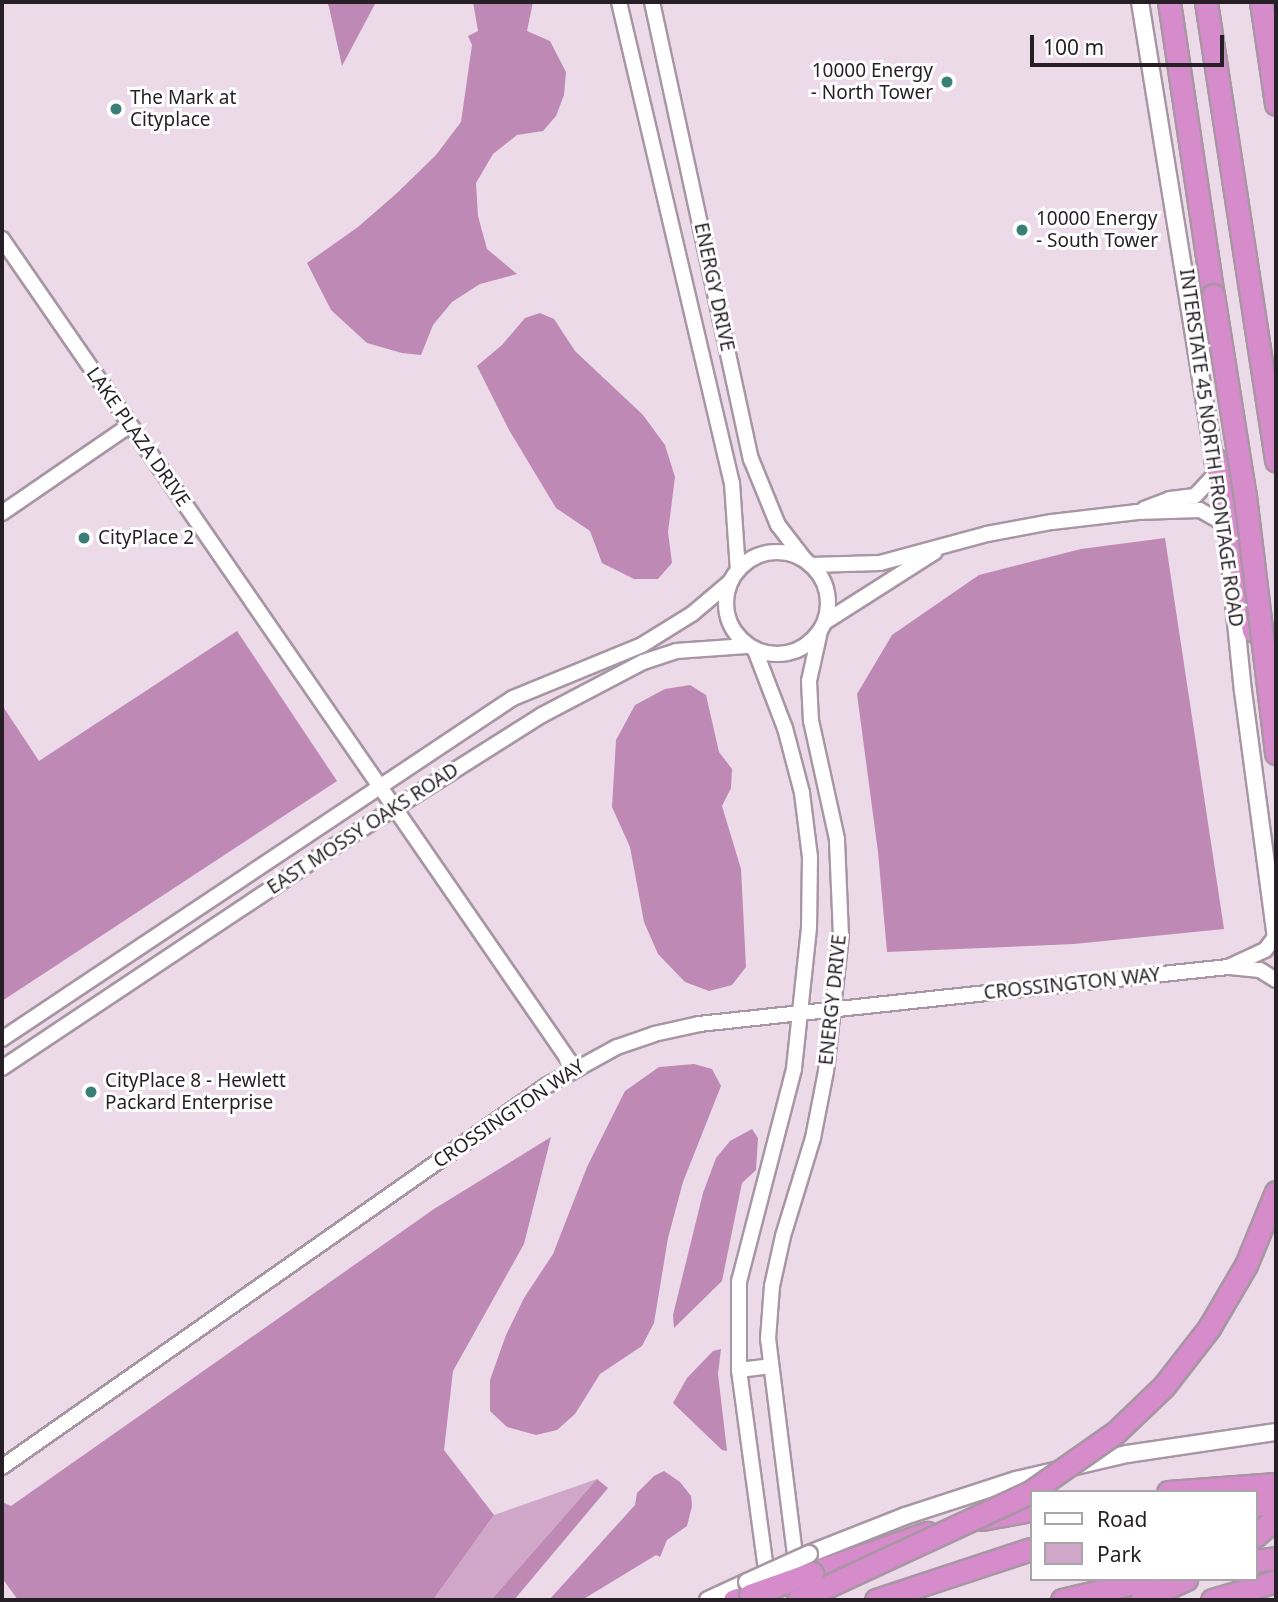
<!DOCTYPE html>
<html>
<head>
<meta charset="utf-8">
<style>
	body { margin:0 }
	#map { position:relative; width:1278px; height:1602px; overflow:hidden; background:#ecdae8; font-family:"Noto Sans",sans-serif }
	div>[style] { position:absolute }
	.green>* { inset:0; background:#d0a7c9 }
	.forest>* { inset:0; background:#be89b5 }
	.roads { filter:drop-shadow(2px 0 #a896a4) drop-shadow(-2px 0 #a896a4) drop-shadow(0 2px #a896a4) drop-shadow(0 -2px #a896a4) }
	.tertiary>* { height:14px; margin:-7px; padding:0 7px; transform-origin:7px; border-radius:7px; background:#fff }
	.tertiary>.ring { margin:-7px; padding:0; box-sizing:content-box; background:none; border:14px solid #fff; border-radius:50% }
	.secondary>* { height:16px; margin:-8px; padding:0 8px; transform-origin:8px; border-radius:8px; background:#fff }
	.motorway>* { height:21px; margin:-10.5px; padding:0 10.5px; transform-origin:10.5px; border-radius:10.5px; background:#d68bcb }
	.bridges { filter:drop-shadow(2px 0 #a896a4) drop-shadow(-2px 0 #a896a4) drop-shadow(0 2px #a896a4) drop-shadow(0 -2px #a896a4) }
	.secondary-bridge>* { height:16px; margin:-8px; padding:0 8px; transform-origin:8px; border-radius:8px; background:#fff }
	.motorway-bridge>* { height:21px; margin:-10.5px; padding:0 10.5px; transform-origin:10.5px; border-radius:10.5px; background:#d68bcb }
	.dots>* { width:19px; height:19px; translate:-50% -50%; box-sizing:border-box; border:4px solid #fff; border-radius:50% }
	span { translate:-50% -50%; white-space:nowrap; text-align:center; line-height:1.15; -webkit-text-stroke:6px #fff; paint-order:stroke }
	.poi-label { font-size:19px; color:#261f25 }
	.right { translate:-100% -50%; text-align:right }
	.left { translate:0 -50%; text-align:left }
	.street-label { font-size:19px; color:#261f25 }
	.frame { position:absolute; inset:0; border:4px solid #261f25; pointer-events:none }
	.legend { position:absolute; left:1030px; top:1490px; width:228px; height:91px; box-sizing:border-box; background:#fff; border:2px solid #a8a5a8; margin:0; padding:9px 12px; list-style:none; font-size:21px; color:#261f25 }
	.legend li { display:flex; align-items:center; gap:14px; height:35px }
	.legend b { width:35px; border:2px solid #a8a5a8 }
	.scale { position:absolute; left:1030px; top:35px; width:194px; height:32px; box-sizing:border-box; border:4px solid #261f25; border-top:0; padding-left:9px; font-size:21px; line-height:24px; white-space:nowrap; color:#261f25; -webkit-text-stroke:5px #fff; paint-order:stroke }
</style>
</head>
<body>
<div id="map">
	<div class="green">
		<div style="clip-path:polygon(597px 1479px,491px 1600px,433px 1600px,494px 1515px)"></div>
	</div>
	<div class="forest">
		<div style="clip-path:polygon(327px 2px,376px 2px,342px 66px,329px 7px)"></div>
		<div style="clip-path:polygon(473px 2px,533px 2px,527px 31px,550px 41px,566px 72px,564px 95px,556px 116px,543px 131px,517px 135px,493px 154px,476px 183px,478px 216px,487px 249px,517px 274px,480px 284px,452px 302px,433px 325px,421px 355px,402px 353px,367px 343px,331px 310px,307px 263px,358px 227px,397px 193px,436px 155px,461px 122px,472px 45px,468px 36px,478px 31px)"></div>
		<div style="clip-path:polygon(540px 313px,554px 319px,575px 351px,643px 415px,665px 445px,675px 477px,668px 532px,672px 563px,658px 579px,634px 579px,602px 563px,590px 531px,556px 508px,509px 430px,477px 366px,502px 345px,525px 318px)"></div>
		<div style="clip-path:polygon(1165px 538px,1224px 929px,1074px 944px,887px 952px,878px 852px,857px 694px,892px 635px,979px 575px,1081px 549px)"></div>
		<div style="clip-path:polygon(237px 631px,337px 781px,2px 1001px,2px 705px,39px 761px)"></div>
		<div style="clip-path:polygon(690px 685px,706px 695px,719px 752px,732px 769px,731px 788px,722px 806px,741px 869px,746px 967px,732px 985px,709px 991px,685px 982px,658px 954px,644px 922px,630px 847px,612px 807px,616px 740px,635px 705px,665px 689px)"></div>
		<div style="clip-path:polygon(694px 1064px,712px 1069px,721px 1086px,683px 1182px,668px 1238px,654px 1323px,642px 1346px,600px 1374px,575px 1414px,557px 1430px,536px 1435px,507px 1427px,490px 1411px,490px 1380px,506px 1335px,524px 1298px,553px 1254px,587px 1167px,625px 1091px,659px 1067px)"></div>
		<div style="clip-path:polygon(752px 1129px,758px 1138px,756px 1170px,742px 1183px,722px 1281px,674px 1328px,673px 1315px,703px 1193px,716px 1158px,730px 1141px)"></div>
		<div style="clip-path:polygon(551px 1137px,524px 1244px,453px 1371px,444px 1450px,494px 1515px,433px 1600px,18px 1600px,2px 1578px,2px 1502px,11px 1506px,434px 1209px)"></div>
		<div style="clip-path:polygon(721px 1349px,718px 1374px,727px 1451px,722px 1450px,673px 1403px,687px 1378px,713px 1351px)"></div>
		<div style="clip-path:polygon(664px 1471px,680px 1482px,691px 1496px,692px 1506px,687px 1526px,667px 1540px,660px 1557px,656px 1555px,582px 1600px,549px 1600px,635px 1505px,637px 1493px,654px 1476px)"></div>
		<div style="clip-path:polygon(597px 1479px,608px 1488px,514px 1600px,491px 1600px)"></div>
	</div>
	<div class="roads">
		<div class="tertiary">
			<div style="left:619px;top:2px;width:494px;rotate:76.8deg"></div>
			<div style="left:732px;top:483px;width:87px;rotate:86.1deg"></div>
			<div style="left:652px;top:2px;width:468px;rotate:77.8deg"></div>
			<div style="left:751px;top:459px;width:71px;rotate:67.8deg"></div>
			<div style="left:778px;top:525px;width:44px;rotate:52.4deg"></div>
			<div style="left:2px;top:239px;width:1007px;rotate:55.39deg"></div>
			<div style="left:1144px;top:509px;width:28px;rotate:-21deg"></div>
			<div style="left:1170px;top:499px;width:25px;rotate:-7deg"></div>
			<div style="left:1195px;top:496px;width:33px;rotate:-47deg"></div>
			<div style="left:2px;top:513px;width:155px;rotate:-34.5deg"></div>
			<div class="ring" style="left:726px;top:552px;width:88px;height:88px"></div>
			<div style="left:811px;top:565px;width:69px;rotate:-1.7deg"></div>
			<div style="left:880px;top:563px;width:111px;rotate:-15.2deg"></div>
			<div style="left:987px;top:534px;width:66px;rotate:-10.5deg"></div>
			<div style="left:1052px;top:522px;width:86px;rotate:-6.7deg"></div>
			<div style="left:1137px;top:512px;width:63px;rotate:-1.8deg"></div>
			<div style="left:1200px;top:510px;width:29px;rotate:29deg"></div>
			<div style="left:825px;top:622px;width:130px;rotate:-32.5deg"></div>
			<div style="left:755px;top:650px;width:84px;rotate:69deg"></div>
			<div style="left:785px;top:728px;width:67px;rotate:75.3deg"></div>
			<div style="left:802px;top:793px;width:64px;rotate:82.9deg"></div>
			<div style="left:810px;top:857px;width:71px;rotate:90.8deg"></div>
			<div style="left:809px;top:928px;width:142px;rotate:96.1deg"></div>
			<div style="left:794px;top:1069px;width:219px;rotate:104.5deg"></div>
			<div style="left:739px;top:1281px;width:89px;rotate:90deg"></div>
			<div style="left:739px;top:1370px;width:232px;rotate:82.3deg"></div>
			<div style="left:1230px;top:967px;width:30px;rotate:6deg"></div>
			<div style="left:1260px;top:970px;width:19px;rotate:32deg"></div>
			<div style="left:2px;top:1039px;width:614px;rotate:-33.72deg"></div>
			<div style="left:513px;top:698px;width:139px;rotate:-22.3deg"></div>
			<div style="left:642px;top:645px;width:59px;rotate:-31.8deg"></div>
			<div style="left:692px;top:614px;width:51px;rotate:-40.2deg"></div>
			<div style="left:2px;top:1068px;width:394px;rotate:-33.7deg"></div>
			<div style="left:330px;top:849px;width:251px;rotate:-32.3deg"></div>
			<div style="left:542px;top:715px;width:114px;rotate:-27.7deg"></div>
			<div style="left:643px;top:662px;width:35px;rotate:-18deg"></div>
			<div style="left:676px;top:651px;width:71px;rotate:-4deg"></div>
			<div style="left:739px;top:1370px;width:32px;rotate:-7deg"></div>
			<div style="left:2px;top:1467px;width:664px;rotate:-35.01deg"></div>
			<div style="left:546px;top:1086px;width:81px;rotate:-28.8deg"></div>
			<div style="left:617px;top:1047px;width:39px;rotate:-19deg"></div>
			<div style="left:654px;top:1034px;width:46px;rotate:-12.5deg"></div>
			<div style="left:699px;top:1024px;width:532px;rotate:-6.15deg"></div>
			<div style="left:1228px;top:967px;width:41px;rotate:-24.7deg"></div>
			<div style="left:1265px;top:950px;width:18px;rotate:-52deg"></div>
			<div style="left:797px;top:1571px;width:234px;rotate:-97.1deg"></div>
			<div style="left:768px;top:1339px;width:53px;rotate:-85.7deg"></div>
			<div style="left:772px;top:1286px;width:51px;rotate:-77.6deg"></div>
			<div style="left:783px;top:1236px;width:102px;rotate:-73deg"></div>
			<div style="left:813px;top:1138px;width:68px;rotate:-79deg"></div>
			<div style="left:826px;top:1071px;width:136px;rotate:-83.7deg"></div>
			<div style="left:841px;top:936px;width:97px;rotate:-92.4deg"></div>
			<div style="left:837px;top:839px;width:121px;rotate:-102.4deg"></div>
			<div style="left:811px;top:721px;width:40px;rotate:-92.9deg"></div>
			<div style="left:809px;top:681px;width:51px;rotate:-77.6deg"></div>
		</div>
		<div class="secondary">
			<div style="left:1140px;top:2px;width:473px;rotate:80.8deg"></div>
			<div style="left:1229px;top:554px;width:138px;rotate:84.2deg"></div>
			<div style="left:1243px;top:691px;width:249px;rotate:82.4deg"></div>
			<div style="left:809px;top:1554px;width:103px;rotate:-21.6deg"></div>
			<div style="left:905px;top:1516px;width:117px;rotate:-18deg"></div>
			<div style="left:1016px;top:1480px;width:114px;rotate:-13.2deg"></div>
			<div style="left:1127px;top:1454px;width:151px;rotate:-8.4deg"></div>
			<div style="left:708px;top:1600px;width:43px;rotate:-24.8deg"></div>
		</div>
		<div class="motorway">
			<div style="left:1169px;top:2px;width:296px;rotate:81.5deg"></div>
			<div style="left:1206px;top:2px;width:464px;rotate:81.3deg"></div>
			<div style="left:1261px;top:2px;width:103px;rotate:81.6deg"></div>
			<div style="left:1215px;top:459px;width:49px;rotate:74.5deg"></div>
			<div style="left:1228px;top:506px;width:127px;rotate:78.7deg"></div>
			<div style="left:1168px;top:1492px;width:108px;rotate:-4.2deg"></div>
			<div style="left:1255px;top:1505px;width:21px;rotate:-8deg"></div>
			<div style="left:982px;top:1519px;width:50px;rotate:-10.4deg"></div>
			<div style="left:1255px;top:1536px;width:28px;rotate:-41deg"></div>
			<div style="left:1255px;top:1561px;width:21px;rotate:-8deg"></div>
			<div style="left:812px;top:1573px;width:122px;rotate:-19.2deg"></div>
			<div style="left:734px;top:1600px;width:17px;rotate:-17deg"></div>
			<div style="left:876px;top:1600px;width:163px;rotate:-18.2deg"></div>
			<div style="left:1062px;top:1600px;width:90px;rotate:-13.4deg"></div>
			<div style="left:1141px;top:1600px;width:50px;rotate:-25deg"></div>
			<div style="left:1212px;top:1600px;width:67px;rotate:-16.5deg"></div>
		</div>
	</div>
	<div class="bridges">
		<div class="secondary-bridge">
			<div style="left:747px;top:1582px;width:68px;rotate:-24.3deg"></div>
		</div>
		<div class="motorway-bridge">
			<div style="left:1213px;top:295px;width:204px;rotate:81deg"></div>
			<div style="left:1245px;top:496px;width:259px;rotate:83.1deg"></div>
			<div style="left:750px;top:1595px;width:66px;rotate:-19.5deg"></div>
			<div style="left:798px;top:1600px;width:255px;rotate:-24.9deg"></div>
			<div style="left:1029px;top:1493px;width:106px;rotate:-35deg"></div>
			<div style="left:1116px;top:1432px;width:66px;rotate:-43.8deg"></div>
			<div style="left:1164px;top:1386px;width:73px;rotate:-52.2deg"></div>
			<div style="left:1209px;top:1328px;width:73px;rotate:-59.6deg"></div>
			<div style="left:1246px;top:1265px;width:79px;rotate:-67.7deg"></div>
		</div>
	</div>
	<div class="dots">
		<div style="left:947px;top:82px;background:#3a7f75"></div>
		<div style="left:116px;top:109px;background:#3a7f75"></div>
		<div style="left:1022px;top:230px;background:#3a7f75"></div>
		<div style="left:84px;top:538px;background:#3a7f75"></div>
		<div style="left:91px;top:1092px;background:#3a7f75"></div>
	</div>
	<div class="poi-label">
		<span class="right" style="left:933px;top:82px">10000 Energy<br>- North Tower</span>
		<span class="left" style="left:130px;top:109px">The Mark at<br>Cityplace</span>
		<span class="left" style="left:1036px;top:230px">10000 Energy<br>- South Tower</span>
		<span class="left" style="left:98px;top:538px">CityPlace 2</span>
		<span class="left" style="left:105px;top:1092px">CityPlace 8 - Hewlett<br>Packard Enterprise</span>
	</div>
	<div class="street-label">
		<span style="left:714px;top:287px;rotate:78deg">ENERGY DRIVE</span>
		<span style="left:138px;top:437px;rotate:55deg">LAKE PLAZA DRIVE</span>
		<span style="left:1211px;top:448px;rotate:82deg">INTERSTATE 45 NORTH FRONTAGE ROAD</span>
		<span style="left:363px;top:829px;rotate:-33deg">EAST MOSSY OAKS ROAD</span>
		<span style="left:1072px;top:984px;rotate:-6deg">CROSSINGTON WAY</span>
		<span style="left:833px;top:1000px;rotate:-84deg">ENERGY DRIVE</span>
		<span style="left:509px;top:1114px;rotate:-34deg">CROSSINGTON WAY</span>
	</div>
	<div class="frame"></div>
	<ul class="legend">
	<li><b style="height:9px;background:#fff"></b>Road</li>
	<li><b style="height:19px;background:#d0a7c9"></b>Park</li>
	</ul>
	<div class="scale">100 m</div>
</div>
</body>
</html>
